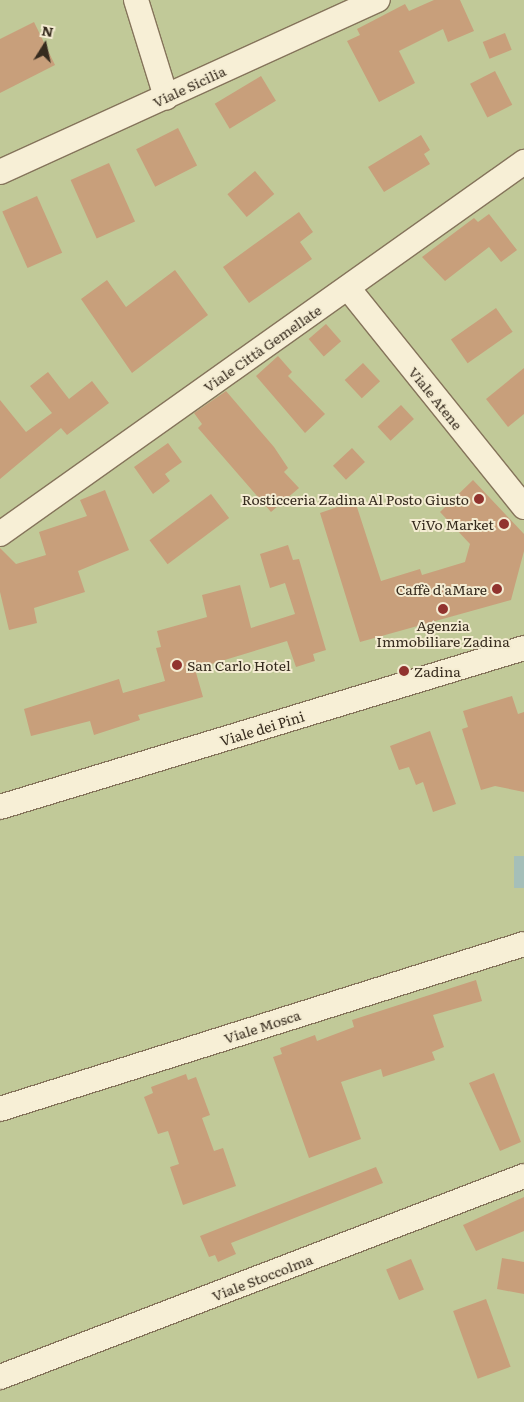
<!DOCTYPE html>
<html>
<head>
<meta charset="utf-8">
<style>
	body { margin:0 }
	#map { position:relative; width:524px; height:1402px; overflow:hidden; background:#ece2c3; font-family:Literata,serif }
	div>[style] { position:absolute }
	.green>* { inset:0; background:#c1c998; transform-origin:0 0 }
	.water>* { inset:0; background:#a5bfb9; transform-origin:0 0 }
	.building>* { inset:0; background:#c89f7b; transform-origin:0 0 }
	.roads { filter:drop-shadow(1px 0 #85745b) drop-shadow(-1px 0 #85745b) drop-shadow(0 1px #85745b) drop-shadow(0 -1px #85745b) }
	.minor>* { height:24px; margin:-12px; padding:0 12px; transform-origin:12px; border-radius:12px; background:#f7efd6 }
	.dots>* { width:14px; height:14px; translate:-50% -50%; box-sizing:border-box; border:2px solid #f4ecd2; border-radius:50% }
	span { translate:-50% -50%; white-space:nowrap; text-align:center; line-height:1.15; -webkit-text-stroke:4px #f4ecd2; paint-order:stroke }
	.street-label { font-size:14px; color:#362b1e }
	.poi-label { font-size:14px; color:#362b1e }
	.right { translate:-100% -50%; text-align:right }
	.left { translate:0 -50%; text-align:left }
	.north { position:absolute; left:20px; top:20px; width:50px; height:50px; -webkit-text-stroke:4px #f4ecd2; paint-order:stroke; rotate:10deg; font-size:14px; font-weight:700; line-height:20px; text-align:center; color:#362b1e }
	.north::after { content:''; display:block; margin:auto; width:18px; height:22px; background:#362b1e; clip-path:polygon(50% 0,100% 100%,50% 72%,0 100%) }
</style>
</head>
<body>
<div id="map">
	<div class="green">
		<div style="left:0;top:0;width:524px;height:1402px"></div>
	</div>
	<div class="water">
		<div style="left:514px;top:856px;width:10px;height:32px"></div>
	</div>
	<div class="building">
		<div style="clip-path:polygon(434px 0,460px 0,474px 31px,448px 42px,443px 29px,399px 51px,415px 83px,379px 102px,347px 41px,360px 35px,357px 29px,405px 4px,409px 11px)"></div>
		<div style="clip-path:polygon(34px 22px,55px 65px,0 93px,0 39px)"></div>
		<div style="left:505px;top:33px;width:18px;height:24px;rotate:68deg"></div>
		<div style="left:495px;top:71px;width:38px;height:28px;rotate:63deg"></div>
		<div style="left:261px;top:76px;width:29px;height:54px;rotate:59deg"></div>
		<div style="left:178px;top:128px;width:42px;height:47px;rotate:63deg"></div>
		<div style="clip-path:polygon(421px 135px,430px 150px,424px 154px,430px 164px,384px 192px,368px 167px)"></div>
		<div style="left:109px;top:163px;width:64px;height:42px;rotate:66deg"></div>
		<div style="left:255px;top:171px;width:30px;height:36px;rotate:50deg"></div>
		<div style="left:37px;top:196px;width:62px;height:38px;rotate:66deg"></div>
		<div style="clip-path:polygon(299px 212px,313px 232px,300px 242px,312px 259px,249px 303px,223px 267px)"></div>
		<div style="clip-path:polygon(489px 214px,517px 250px,501px 262px,489px 247px,445px 281px,422px 257px,474px 218px,478px 222px)"></div>
		<div style="clip-path:polygon(175px 270px,208px 315px,132px 373px,81px 299px,107px 280px,126px 307px)"></div>
		<div style="left:496px;top:308px;width:29px;height:55px;rotate:55deg"></div>
		<div style="left:326px;top:324px;width:23px;height:23px;rotate:49deg"></div>
		<div style="clip-path:polygon(278px 356px,292px 372px,288px 376px,325px 414px,305px 433px,256px 376px)"></div>
		<div style="left:363px;top:363px;width:25px;height:25px;rotate:47deg"></div>
		<div style="clip-path:polygon(524px 368px,524px 414px,508px 427px,486px 399px)"></div>
		<div style="clip-path:polygon(48px 372px,69px 399px,92px 381px,109px 403px,67px 435px,61px 428px,0 479px,0 400px,26px 432px,52px 413px,30px 386px)"></div>
		<div style="clip-path:polygon(226px 391px,274px 447px,288px 468px,284px 472px,299px 488px,271px 512px,198px 428px,202px 424px,194px 413px)"></div>
		<div style="left:401px;top:405px;width:19px;height:32px;rotate:47deg"></div>
		<div style="clip-path:polygon(168px 443px,182px 462px,165px 474px,170px 481px,153px 494px,134px 467px)"></div>
		<div style="left:352px;top:448px;width:19px;height:26px;rotate:47deg"></div>
		<div style="clip-path:polygon(473px 480px,524px 534px,524px 551px,511px 600px,360px 642px,320px 513px,355px 501px,381px 581px,420px 569px,422px 575px,465px 562px,470px 544px,440px 512px)"></div>
		<div style="clip-path:polygon(105px 490px,129px 550px,78px 571px,85px 592px,34px 608px,37px 623px,9px 630px,0 592px,0 548px,16px 564px,46px 555px,39px 532px,87px 516px,80px 500px)"></div>
		<div style="left:211px;top:494px;width:30px;height:77px;rotate:53deg"></div>
		<div style="clip-path:polygon(288px 545px,293px 560px,299px 559px,326px 650px,313px 654px,315px 661px,296px 667px,287px 641px,195px 669px,203px 697px,138px 715px,140px 720px,94px 735px,90px 721px,31px 736px,24px 709px,119px 679px,123px 693px,165px 681px,156px 648px,161px 647px,157px 631px,207px 617px,202px 595px,240px 585px,251px 628px,295px 614px,285px 583px,270px 588px,260px 554px)"></div>
		<div style="clip-path:polygon(512px 696px,518px 714px,524px 712px,524px 792px,495px 786px,481px 790px,462px 729px,468px 727px,463px 711px)"></div>
		<div style="clip-path:polygon(430px 731px,456px 804px,433px 812px,423px 782px,416px 785px,409px 767px,399px 770px,390px 746px)"></div>
		<div style="clip-path:polygon(476px 980px,482px 1001px,433px 1015px,444px 1047px,432px 1052px,435px 1060px,383px 1077px,381px 1069px,341px 1082px,361px 1139px,309px 1158px,273px 1057px,282px 1054px,280px 1048px,315px 1035px,317px 1041px,354px 1027px,352px 1020px)"></div>
		<div style="clip-path:polygon(494px 1073px,521px 1142px,500px 1151px,469px 1083px)"></div>
		<div style="clip-path:polygon(186px 1074px,188px 1080px,196px 1077px,210px 1115px,202px 1118px,214px 1151px,223px 1148px,236px 1186px,183px 1205px,170px 1167px,179px 1164px,168px 1131px,158px 1134px,144px 1097px,153px 1093px,151px 1087px)"></div>
		<div style="clip-path:polygon(376px 1167px,383px 1183px,231px 1243px,236px 1254px,218px 1262px,215px 1255px,209px 1257px,200px 1236px)"></div>
		<div style="clip-path:polygon(524px 1197px,524px 1231px,476px 1251px,463px 1225px)"></div>
		<div style="clip-path:polygon(502px 1258px,524px 1262px,524px 1294px,497px 1289px)"></div>
		<div style="left:411px;top:1259px;width:33px;height:27px;rotate:67deg"></div>
		<div style="left:486px;top:1299px;width:72px;height:35px;rotate:70deg"></div>
	</div>
	<div class="roads">
		<div class="minor">
			<div style="left:136px;top:0;width:102px;rotate:72.8deg"></div>
			<div style="left:0;top:172px;width:415px;rotate:-24.5deg"></div>
			<div style="left:348px;top:288px;width:281px;rotate:51.2deg"></div>
			<div style="left:0;top:534px;width:643px;rotate:-35.37deg"></div>
			<div style="left:0;top:807px;width:548px;rotate:-16.88deg"></div>
			<div style="left:0;top:1109px;width:549px;rotate:-17.48deg"></div>
			<div style="left:0;top:1377px;width:561px;rotate:-20.99deg"></div>
		</div>
	</div>
	<div class="dots">
		<div style="left:479px;top:499px;background:#91332e"></div>
		<div style="left:504px;top:524px;background:#91332e"></div>
		<div style="left:497px;top:589px;background:#91332e"></div>
		<div style="left:443px;top:609px;background:#91332e"></div>
		<div style="left:177px;top:665px;background:#91332e"></div>
		<div style="left:404px;top:671px;background:#91332e"></div>
	</div>
	<div class="street-label">
		<span style="left:189px;top:86px;rotate:-25deg">Viale Sicilia</span>
		<span style="left:262px;top:348px;rotate:-35deg">Viale Città Gemellate</span>
		<span style="left:436px;top:398px;rotate:51deg">Viale Atene</span>
		<span style="left:262px;top:728px;rotate:-17deg">Viale dei Pini</span>
		<span style="left:262px;top:1026px;rotate:-18deg">Viale Mosca</span>
		<span style="left:262px;top:1277px;rotate:-21deg">Viale Stoccolma</span>
	</div>
	<div class="poi-label">
		<span class="right" style="left:469px;top:499px">Rosticceria Zadina Al Posto Giusto</span>
		<span class="right" style="left:494px;top:524px">ViVo Market</span>
		<span class="right" style="left:487px;top:589px">Caffè d'aMare</span>
		<span style="left:443px;top:633px">Agenzia<br>Immobiliare Zadina</span>
		<span class="left" style="left:187px;top:665px">San Carlo Hotel</span>
		<span class="left" style="left:414px;top:671px">Zadina</span>
	</div>
	<div class="north">N</div>
</div>
</body>
</html>
